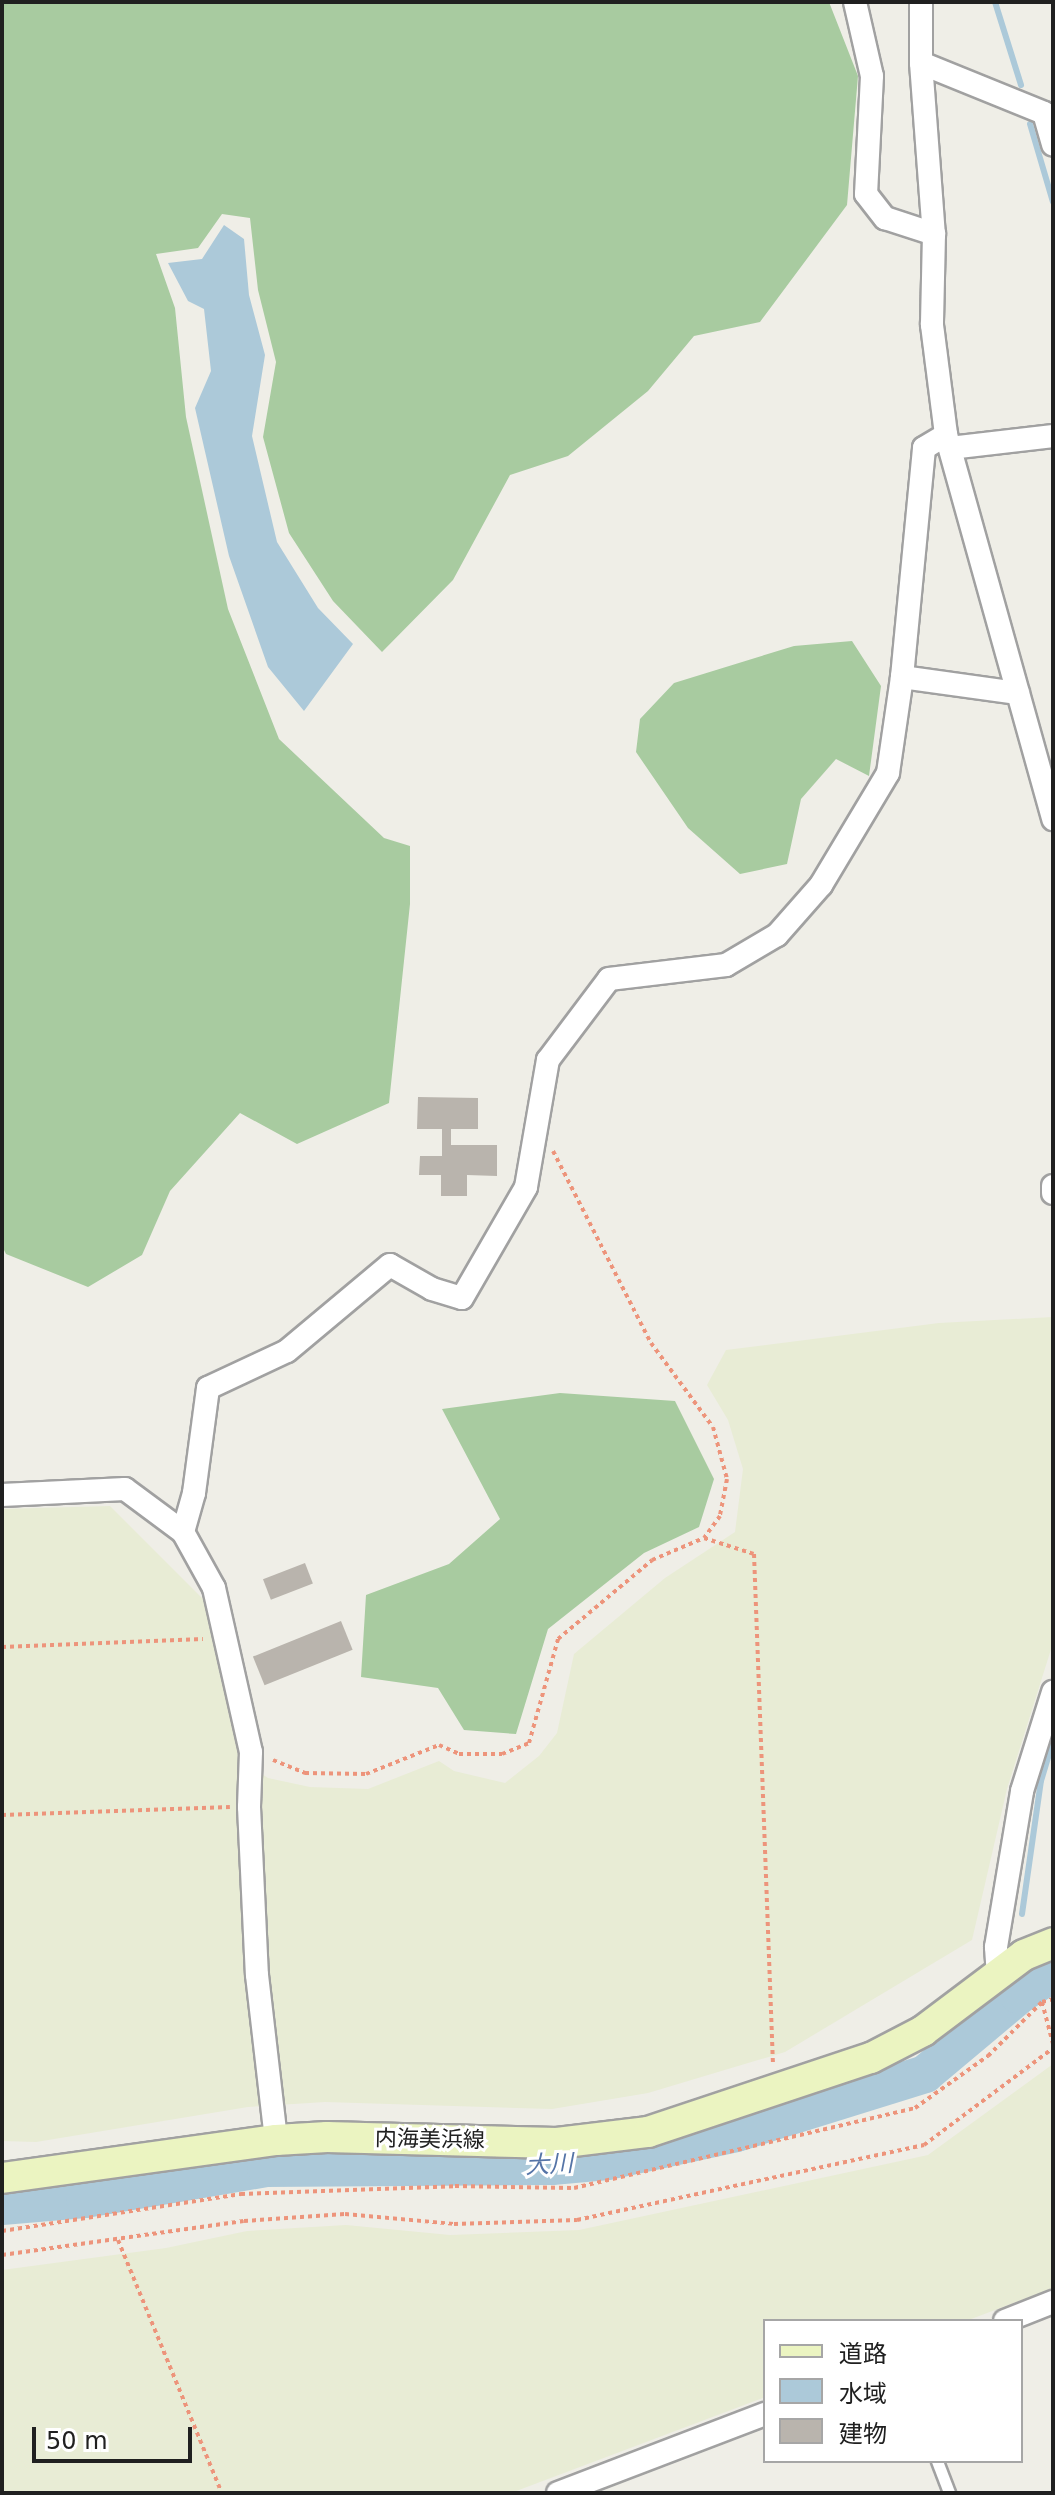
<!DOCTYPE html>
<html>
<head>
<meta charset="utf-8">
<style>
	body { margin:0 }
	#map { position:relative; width:1055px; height:2495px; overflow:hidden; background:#efeee7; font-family:"DejaVu Sans","Noto Sans JP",sans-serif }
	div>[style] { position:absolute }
	.farmland>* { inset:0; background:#e8ecd5 }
	.forest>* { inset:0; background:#a8cba0 }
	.water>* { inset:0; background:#acc9d9 }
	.stream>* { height:6px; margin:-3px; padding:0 3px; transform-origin:3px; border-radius:3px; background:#acc9d9 }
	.river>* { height:38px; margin:-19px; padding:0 19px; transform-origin:19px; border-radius:19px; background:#acc9d9 }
	.building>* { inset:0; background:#b9b4ad; transform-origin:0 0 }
	.path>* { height:4px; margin-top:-2px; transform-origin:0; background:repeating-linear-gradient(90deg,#ed947b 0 4px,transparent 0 8px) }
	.roads { filter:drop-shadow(2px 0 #a1a1a1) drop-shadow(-2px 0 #a1a1a1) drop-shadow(0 2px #a1a1a1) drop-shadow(0 -2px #a1a1a1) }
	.service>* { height:11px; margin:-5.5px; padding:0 5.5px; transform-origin:5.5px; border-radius:5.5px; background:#fff }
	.minor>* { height:22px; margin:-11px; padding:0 11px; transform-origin:11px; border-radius:11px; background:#fff }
	.secondary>* { height:30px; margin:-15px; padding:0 15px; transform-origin:15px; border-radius:15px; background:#ebf4c1 }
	span { translate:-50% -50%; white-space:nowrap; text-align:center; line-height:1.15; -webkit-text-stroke:6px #fff; paint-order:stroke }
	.street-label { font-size:22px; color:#202020 }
	.water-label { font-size:24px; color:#5574a7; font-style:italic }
	.frame { position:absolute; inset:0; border:4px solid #202020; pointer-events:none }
	.legend { position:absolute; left:763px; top:2319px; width:260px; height:144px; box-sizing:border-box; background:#fff; border:2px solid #a6a6a6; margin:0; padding:10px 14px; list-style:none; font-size:24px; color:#202020 }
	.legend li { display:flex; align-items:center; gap:16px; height:40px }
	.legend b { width:40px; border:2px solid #a6a6a6 }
	.scale { position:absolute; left:32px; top:2427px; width:160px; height:36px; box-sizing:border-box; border:4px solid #202020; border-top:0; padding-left:10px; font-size:24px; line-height:28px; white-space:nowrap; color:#202020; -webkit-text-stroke:6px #fff; paint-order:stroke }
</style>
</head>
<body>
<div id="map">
	<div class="farmland">
		<div style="clip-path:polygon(1053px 1317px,1053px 1643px,1007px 1789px,972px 1940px,785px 2052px,648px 2093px,552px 2109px,325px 2102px,248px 2107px,36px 2142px,2px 2141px,2px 1509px,110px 1506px,205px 1601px,240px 1760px,268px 1778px,310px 1787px,368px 1789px,439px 1761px,454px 1771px,505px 1783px,539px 1756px,557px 1733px,574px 1654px,665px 1578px,735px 1532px,743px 1469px,728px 1420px,707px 1385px,726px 1350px,939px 1323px)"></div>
		<div style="clip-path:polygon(1053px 2064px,1053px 2288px,966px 2321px,765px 2321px,765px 2397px,511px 2493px,2px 2493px,2px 2270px,166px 2248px,247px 2231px,346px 2225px,450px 2235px,579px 2230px,928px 2155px)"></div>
	</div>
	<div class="forest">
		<div style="clip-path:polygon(2px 2px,829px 2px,858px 76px,847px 205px,760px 322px,694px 336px,648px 391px,568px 456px,510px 475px,453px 580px,382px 652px,333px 601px,289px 533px,263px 437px,276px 362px,258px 290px,250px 218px,222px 214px,198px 248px,156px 254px,175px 308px,186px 417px,228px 609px,279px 739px,384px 838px,410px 846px,410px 904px,389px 1103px,297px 1144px,240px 1113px,170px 1191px,142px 1255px,88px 1287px,6px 1254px,2px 1246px)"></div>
		<div style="clip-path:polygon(852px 641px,881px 686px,869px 776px,836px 759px,801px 799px,787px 864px,740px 874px,688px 828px,636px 752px,640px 719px,674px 683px,794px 646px)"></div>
		<div style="clip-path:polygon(560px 1393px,675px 1401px,714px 1479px,699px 1527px,644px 1553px,548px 1629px,516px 1734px,464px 1730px,438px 1688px,361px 1677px,366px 1595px,449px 1564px,500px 1519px,442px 1409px)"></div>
	</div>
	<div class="water">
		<div style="clip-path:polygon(224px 225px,244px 239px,249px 295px,265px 355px,252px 436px,277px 542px,318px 608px,353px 644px,304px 711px,268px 667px,229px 556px,195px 408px,211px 371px,204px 309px,188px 301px,168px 263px,202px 259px)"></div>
	</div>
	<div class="stream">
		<div style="left:995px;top:2px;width:87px;rotate:72.6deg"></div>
		<div style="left:1030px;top:124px;width:81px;rotate:73.6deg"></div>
		<div style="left:1022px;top:1914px;width:134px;rotate:-81.9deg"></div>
		<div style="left:1041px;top:1781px;width:42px;rotate:-73.3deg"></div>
	</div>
	<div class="river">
		<div style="left:2px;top:2206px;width:83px;rotate:-4.8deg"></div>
		<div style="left:85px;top:2199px;width:184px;rotate:-9.7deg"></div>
		<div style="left:266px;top:2168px;width:286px;rotate:-0.4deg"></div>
		<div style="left:552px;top:2166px;width:56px;rotate:-5.1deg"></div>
		<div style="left:608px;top:2161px;width:131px;rotate:-12.3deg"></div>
		<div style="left:736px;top:2133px;width:198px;rotate:-17.3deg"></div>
		<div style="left:925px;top:2074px;width:123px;rotate:-40deg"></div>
		<div style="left:1019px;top:1995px;width:40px;rotate:-32.9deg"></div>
	</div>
	<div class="building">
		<div style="clip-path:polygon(418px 1097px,478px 1098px,478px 1129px,451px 1129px,451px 1145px,497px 1145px,497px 1176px,467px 1175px,467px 1196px,441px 1196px,441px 1175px,419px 1175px,420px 1156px,442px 1156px,442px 1129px,417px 1129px)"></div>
		<div style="left:305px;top:1563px;width:22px;height:45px;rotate:69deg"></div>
		<div style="left:341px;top:1621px;width:31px;height:95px;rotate:68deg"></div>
	</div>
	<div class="path">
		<div style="left:553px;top:1151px;width:216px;rotate:63deg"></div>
		<div style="left:651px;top:1343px;width:104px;rotate:53.6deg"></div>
		<div style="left:713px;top:1427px;width:54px;rotate:74.9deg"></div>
		<div style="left:727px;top:1479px;width:38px;rotate:101deg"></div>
		<div style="left:720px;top:1516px;width:27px;rotate:126deg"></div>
		<div style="left:2px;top:1647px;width:201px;rotate:-2.3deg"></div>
		<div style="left:273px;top:1760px;width:35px;rotate:22deg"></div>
		<div style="left:305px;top:1773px;width:61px;rotate:0.9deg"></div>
		<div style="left:366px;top:1774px;width:79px;rotate:-21.7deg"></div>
		<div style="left:439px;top:1745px;width:22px;rotate:24deg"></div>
		<div style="left:459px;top:1754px;width:43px"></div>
		<div style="left:502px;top:1754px;width:29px;rotate:-22deg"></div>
		<div style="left:529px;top:1743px;width:108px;rotate:-74.4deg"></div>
		<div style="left:558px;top:1639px;width:123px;rotate:-40deg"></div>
		<div style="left:652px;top:1560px;width:56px;rotate:-22.9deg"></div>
		<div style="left:704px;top:1538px;width:52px;rotate:17.7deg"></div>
		<div style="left:754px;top:1554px;width:511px;rotate:87.87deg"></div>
		<div style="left:2px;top:1815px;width:228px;rotate:-2deg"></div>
		<div style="left:1042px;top:2002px;width:43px;rotate:75.3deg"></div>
		<div style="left:2px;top:2231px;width:242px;rotate:-8.8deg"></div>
		<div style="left:241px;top:2194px;width:214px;rotate:-2.1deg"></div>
		<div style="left:455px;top:2186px;width:119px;rotate:1deg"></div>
		<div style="left:574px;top:2188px;width:350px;rotate:-13.2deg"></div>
		<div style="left:915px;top:2108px;width:90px;rotate:-35.5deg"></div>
		<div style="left:988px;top:2056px;width:76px;rotate:-45deg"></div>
		<div style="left:1042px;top:2002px;width:11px;rotate:-15deg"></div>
		<div style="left:118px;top:2240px;width:274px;rotate:67.7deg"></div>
		<div style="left:2px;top:2255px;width:244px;rotate:-8deg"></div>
		<div style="left:244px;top:2221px;width:101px;rotate:-4deg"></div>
		<div style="left:345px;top:2214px;width:109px;rotate:5.2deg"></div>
		<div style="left:454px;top:2224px;width:123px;rotate:-1.9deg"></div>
		<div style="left:577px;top:2220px;width:355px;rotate:-12.2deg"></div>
		<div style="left:924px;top:2145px;width:161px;rotate:-36.9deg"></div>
	</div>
	<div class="roads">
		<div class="service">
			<div style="left:937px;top:2461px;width:34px;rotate:69deg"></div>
		</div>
		<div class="minor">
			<div style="left:855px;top:2px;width:76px;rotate:77.1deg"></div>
			<div style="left:872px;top:76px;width:118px;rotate:92.9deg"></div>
			<div style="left:866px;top:194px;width:31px;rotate:52deg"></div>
			<div style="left:885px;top:218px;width:52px;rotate:18.1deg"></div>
			<div style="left:921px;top:2px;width:61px;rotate:90deg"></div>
			<div style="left:921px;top:63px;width:171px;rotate:85.7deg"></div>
			<div style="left:934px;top:234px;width:91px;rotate:91.3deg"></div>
			<div style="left:932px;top:325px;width:111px;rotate:82.7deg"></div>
			<div style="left:946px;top:435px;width:399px;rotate:74.4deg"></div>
			<div style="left:921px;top:63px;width:133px;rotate:22.1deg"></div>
			<div style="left:1044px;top:113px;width:33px;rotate:74deg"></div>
			<div style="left:950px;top:448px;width:104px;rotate:-6.6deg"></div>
			<div style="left:902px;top:677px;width:117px;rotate:7.9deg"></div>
			<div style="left:1053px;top:1186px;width:7px;rotate:90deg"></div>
			<div style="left:2px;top:1495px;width:123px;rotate:-2.8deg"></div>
			<div style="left:125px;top:1489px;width:72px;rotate:36.6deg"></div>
			<div style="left:183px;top:1532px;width:64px;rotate:61deg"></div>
			<div style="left:214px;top:1588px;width:168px;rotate:77.3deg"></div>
			<div style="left:251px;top:1752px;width:55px;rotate:92.1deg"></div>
			<div style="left:249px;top:1807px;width:168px;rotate:87.3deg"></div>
			<div style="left:257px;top:1975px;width:166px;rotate:83.4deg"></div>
			<div style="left:183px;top:1532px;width:41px;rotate:-74.2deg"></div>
			<div style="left:194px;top:1493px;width:106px;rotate:-82.4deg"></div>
			<div style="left:208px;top:1388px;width:87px;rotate:-25.1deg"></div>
			<div style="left:287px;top:1351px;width:134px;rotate:-39.9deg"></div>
			<div style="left:390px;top:1265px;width:48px;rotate:29.7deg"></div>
			<div style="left:432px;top:1289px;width:31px;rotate:17deg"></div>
			<div style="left:462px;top:1298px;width:128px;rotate:-60deg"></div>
			<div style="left:526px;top:1187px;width:129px;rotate:-80.2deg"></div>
			<div style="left:548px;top:1060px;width:101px;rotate:-53deg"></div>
			<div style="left:609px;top:979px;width:118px;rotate:-6.8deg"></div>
			<div style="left:726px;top:965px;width:59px;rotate:-30.5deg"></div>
			<div style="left:777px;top:935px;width:67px;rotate:-48.7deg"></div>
			<div style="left:821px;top:885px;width:131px;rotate:-59.1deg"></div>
			<div style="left:888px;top:773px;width:97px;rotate:-81.7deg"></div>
			<div style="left:902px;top:677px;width:230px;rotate:-84.5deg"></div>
			<div style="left:924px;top:448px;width:26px;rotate:-31deg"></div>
			<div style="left:998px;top:1976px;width:29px;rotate:-94deg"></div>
			<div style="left:996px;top:1947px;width:158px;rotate:-80.5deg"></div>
			<div style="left:1022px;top:1791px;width:104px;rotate:-72.6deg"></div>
			<div style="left:1005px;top:2321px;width:52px;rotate:-21.6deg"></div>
			<div style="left:558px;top:2493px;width:222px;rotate:-20.9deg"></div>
		</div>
		<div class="secondary">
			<div style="left:2px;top:2178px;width:277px;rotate:-7.9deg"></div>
			<div style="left:276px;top:2140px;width:51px;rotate:-3.4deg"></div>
			<div style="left:327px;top:2137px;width:230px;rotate:1.5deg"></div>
			<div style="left:557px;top:2143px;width:92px;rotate:-6.9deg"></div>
			<div style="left:648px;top:2132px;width:235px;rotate:-18.4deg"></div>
			<div style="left:871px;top:2058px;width:59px;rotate:-27.4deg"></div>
			<div style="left:923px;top:2031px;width:126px;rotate:-37deg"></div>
			<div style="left:1024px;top:1955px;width:31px;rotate:-22deg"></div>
		</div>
	</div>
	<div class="street-label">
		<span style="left:430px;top:2139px;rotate:1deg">内海美浜線</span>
	</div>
	<div class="water-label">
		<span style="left:549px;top:2165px;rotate:-3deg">大川</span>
	</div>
	<div class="frame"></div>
	<ul class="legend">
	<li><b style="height:10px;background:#ebf4c1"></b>道路</li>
	<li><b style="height:22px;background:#acc9d9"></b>水域</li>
	<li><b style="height:22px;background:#b9b4ad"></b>建物</li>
	</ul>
	<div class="scale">50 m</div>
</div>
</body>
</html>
